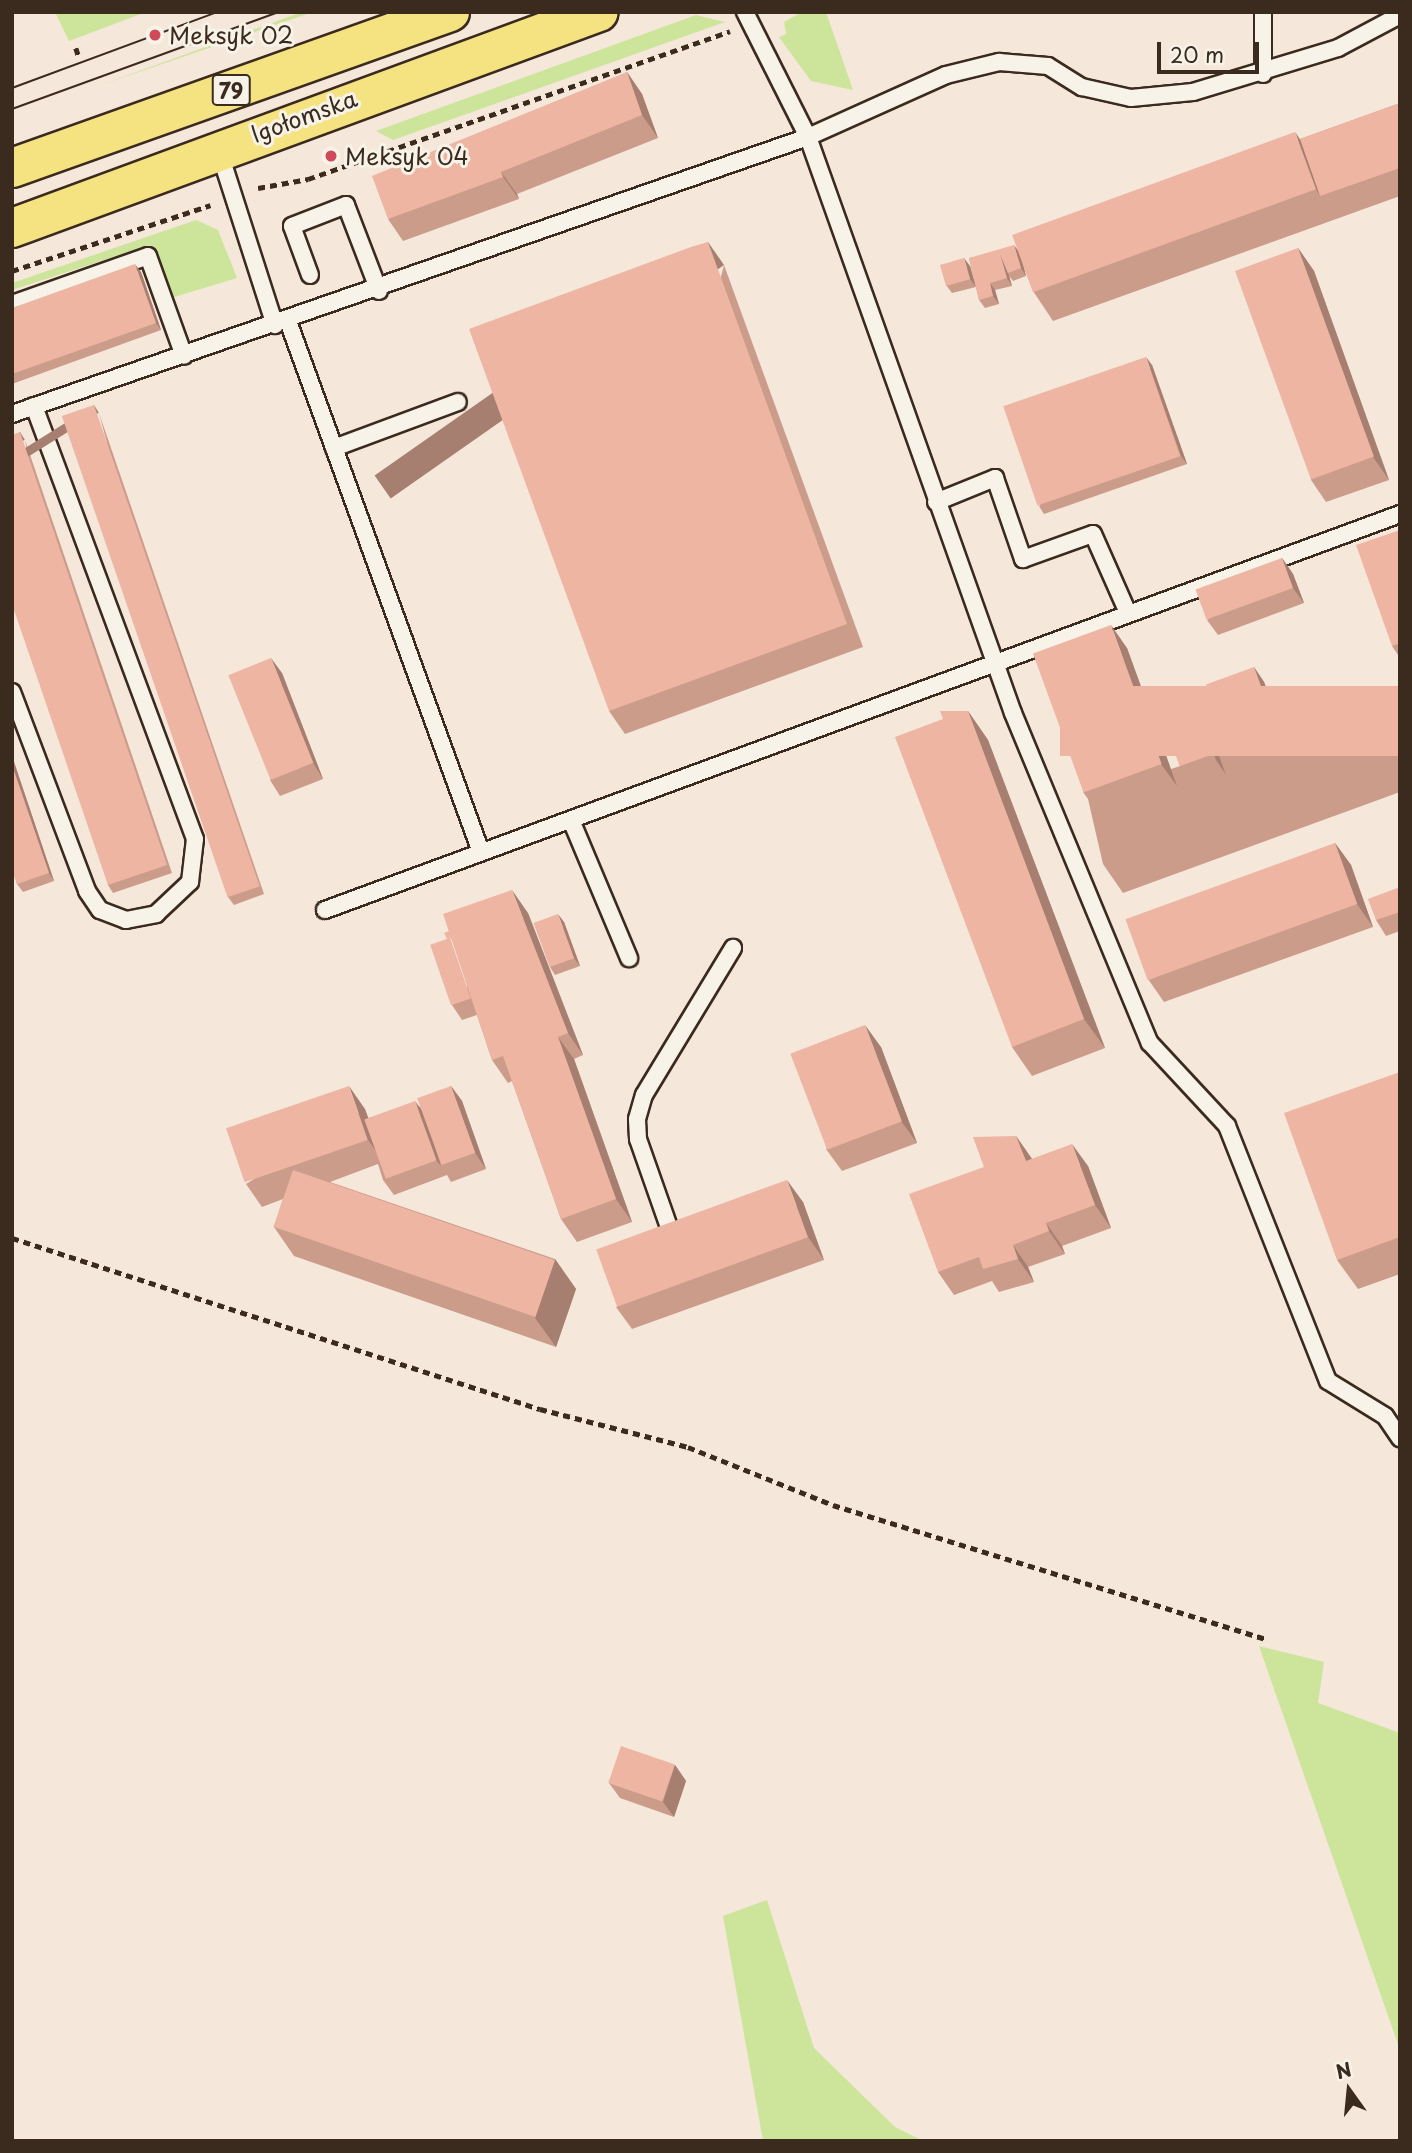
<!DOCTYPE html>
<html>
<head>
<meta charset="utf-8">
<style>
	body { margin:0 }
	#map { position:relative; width:1412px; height:2153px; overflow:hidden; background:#f5e7da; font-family:"Playpen Sans",sans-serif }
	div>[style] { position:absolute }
	.green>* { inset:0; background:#cce59b }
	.path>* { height:4.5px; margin-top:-2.25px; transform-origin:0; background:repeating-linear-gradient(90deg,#3b2a1e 0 7px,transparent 0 12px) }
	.roads { filter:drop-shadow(2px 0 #3b2a1e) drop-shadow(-2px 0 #3b2a1e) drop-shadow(0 2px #3b2a1e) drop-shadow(0 -2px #3b2a1e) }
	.lane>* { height:16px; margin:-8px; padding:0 8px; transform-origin:8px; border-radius:8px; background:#f7f3e8 }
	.primary>* { height:38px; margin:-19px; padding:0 19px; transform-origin:19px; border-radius:19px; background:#f5e382 }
	.tram>* { height:2px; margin:-1px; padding:0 1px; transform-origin:1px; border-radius:1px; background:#3b2a1e }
	.wall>* { inset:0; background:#cc9c8b }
	.shaded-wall>* { inset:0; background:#a67f71; transform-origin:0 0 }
	.building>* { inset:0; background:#edb5a2; transform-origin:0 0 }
	.dots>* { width:19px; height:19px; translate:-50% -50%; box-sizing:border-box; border:4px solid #f7f3e8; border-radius:50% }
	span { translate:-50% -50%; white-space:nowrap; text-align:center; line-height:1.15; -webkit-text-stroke:6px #f7f3e8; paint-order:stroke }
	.shield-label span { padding:2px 5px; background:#f7f3e8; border:2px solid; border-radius:5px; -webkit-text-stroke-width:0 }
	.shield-label { font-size:21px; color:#3b2a1e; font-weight:700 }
	.poi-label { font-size:23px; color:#3b2a1e }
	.left { translate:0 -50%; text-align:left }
	.street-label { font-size:23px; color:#3b2a1e }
	.frame { position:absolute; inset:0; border:14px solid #3b2a1e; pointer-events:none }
	.north { position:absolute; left:1314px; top:2055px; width:70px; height:70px; -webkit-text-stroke:5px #f7f3e8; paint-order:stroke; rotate:345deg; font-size:19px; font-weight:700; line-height:28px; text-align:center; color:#3b2a1e }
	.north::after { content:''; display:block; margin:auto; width:24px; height:32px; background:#3b2a1e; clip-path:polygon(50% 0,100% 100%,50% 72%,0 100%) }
	.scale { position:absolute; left:1157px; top:42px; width:102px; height:32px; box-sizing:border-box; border:4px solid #3b2a1e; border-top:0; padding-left:9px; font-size:21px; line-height:24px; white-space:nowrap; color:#3b2a1e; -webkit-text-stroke:5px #f7f3e8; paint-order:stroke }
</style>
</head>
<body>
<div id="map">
	<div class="green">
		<div style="clip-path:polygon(55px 12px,146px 12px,69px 41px)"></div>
		<div style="clip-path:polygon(302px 12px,313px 12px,101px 85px)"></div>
		<div style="clip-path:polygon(802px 12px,826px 12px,853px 90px,811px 81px,779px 37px,786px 34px,784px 22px)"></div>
		<div style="clip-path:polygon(696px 15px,725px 22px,393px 140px,376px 131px)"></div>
		<div style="clip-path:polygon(196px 220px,218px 230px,237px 278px,171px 298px,150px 245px,12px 290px,12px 283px)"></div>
		<div style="clip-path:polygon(1259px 1646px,1324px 1662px,1318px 1703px,1400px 1733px,1400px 2050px)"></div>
		<div style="clip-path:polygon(767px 1900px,814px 2048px,895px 2127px,923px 2141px,763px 2141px,723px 1916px)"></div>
	</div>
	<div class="path">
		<div style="left:76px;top:48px;width:9px;rotate:72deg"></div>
		<div style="left:258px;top:188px;width:51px;rotate:-10.2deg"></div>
		<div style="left:308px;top:179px;width:447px;rotate:-19.3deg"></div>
		<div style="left:12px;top:271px;width:209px;rotate:-18.4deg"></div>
		<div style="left:12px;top:1238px;width:555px;rotate:17.95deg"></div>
		<div style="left:540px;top:1409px;width:153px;rotate:14.4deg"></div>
		<div style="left:688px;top:1447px;width:156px;rotate:21.8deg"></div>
		<div style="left:833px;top:1505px;width:454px;rotate:17.2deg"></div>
	</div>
	<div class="roads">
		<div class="lane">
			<div style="left:745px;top:12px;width:140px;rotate:63.3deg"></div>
			<div style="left:808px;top:137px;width:611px;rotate:70.41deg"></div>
			<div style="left:1013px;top:713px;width:357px;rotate:67.5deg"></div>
			<div style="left:1150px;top:1043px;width:113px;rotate:47.1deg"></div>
			<div style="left:1227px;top:1126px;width:274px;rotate:68.4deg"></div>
			<div style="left:1328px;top:1381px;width:67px;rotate:31.6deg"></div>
			<div style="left:1385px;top:1416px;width:27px;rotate:56deg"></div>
			<div style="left:1263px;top:12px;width:62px;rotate:90deg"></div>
			<div style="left:219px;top:151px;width:183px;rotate:72.2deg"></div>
			<div style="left:310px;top:275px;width:52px;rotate:-110.2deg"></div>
			<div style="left:292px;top:226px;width:58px;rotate:-21.3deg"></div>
			<div style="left:346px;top:205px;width:92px;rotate:69deg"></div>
			<div style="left:12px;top:304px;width:144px;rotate:-19.4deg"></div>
			<div style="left:148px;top:256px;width:106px;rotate:70.2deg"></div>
			<div style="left:288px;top:321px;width:565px;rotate:70.03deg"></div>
			<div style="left:12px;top:414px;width:843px;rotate:-19.19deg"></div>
			<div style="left:808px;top:137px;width:151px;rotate:-24.2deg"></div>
			<div style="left:946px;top:75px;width:55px;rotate:-13.8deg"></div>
			<div style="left:999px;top:62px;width:49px;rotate:4.7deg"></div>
			<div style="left:1048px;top:66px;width:40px;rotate:32deg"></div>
			<div style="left:1082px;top:87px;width:50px;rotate:12.7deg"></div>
			<div style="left:1131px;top:98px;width:62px;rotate:-5.5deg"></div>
			<div style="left:1193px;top:92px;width:152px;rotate:-16.9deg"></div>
			<div style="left:1338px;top:48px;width:70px;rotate:-28deg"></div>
			<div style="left:334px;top:448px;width:132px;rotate:-20.4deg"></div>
			<div style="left:936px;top:502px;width:64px;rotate:-22.1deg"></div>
			<div style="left:995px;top:478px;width:86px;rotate:70.9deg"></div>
			<div style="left:1023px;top:559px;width:74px;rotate:-19.7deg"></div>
			<div style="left:1093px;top:534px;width:86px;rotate:66.1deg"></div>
			<div style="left:12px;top:692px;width:213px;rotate:69.3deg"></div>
			<div style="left:87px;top:891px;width:23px;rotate:56deg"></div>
			<div style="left:100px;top:910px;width:28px;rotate:21deg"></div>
			<div style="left:126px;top:920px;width:31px;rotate:-11deg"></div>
			<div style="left:156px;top:914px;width:47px;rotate:-43.3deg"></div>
			<div style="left:190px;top:882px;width:43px;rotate:-83.4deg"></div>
			<div style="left:195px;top:839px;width:462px;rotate:-110.4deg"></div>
			<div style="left:571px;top:820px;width:150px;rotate:67.2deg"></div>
			<div style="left:325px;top:910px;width:1146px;rotate:-20.22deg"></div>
			<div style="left:670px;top:1230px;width:96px;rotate:-109.4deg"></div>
			<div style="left:638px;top:1139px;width:20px;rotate:-93deg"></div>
			<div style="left:637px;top:1119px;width:25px;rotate:-74deg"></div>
			<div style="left:644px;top:1095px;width:172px;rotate:-58.8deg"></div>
		</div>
		<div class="primary">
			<div style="left:12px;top:168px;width:465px;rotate:-19.6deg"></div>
			<div style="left:12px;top:228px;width:625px;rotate:-20.2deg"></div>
		</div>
	</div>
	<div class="tram">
		<div style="left:12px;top:88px;width:220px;rotate:-20.3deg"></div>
		<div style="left:12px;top:109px;width:283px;rotate:-20deg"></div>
	</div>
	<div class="wall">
		<div style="clip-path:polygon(627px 72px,642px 94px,658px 138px,517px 194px,519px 199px,403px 241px,388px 219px)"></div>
		<div style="clip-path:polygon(1400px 103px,1400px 196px,1053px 321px,1033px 291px,1023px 264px,1026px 276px,1013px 281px,1009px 276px,1012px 286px,995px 290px,999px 304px,985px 308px,979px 300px,969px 258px,1018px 250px,1300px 139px)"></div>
		<div style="clip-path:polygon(1298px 248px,1314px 271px,1389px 480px,1326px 502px,1311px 480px)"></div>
		<div style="clip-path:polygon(724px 265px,863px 647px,625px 734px,609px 711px)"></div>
		<div style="clip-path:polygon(970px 266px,976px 287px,952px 293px,946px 285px)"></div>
		<div style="clip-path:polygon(141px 272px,161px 330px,12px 384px,12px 308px)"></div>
		<div style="clip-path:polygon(1152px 365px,1187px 464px,1044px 514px,1039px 506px)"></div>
		<div style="clip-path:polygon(99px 413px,264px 894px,234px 905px,228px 897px)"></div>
		<div style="clip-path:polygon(25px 440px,172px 873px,113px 893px,108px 885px)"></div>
		<div style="clip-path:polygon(1400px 530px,1400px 658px,1392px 646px)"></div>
		<div style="clip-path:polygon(1282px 558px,1293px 574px,1304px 603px,1218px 635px,1207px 620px)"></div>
		<div style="clip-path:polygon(1127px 648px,1171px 769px,1180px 766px,1191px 695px,1202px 710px,1218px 752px,1229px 748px,1254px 667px,1264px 682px,1282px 729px,1400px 686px,1400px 792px,1123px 893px,1103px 864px,1088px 799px,1083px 792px)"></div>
		<div style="clip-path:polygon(282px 673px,323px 779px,280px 796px,270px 780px)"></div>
		<div style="clip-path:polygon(968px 711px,988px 740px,1105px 1048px,1032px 1076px,1012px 1047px)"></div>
		<div style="clip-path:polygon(12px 756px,54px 881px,23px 892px,17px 884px,12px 869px)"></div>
		<div style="clip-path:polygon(1335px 843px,1351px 865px,1373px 927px,1164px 1002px,1148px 979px)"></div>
		<div style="clip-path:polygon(1400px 887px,1400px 931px,1386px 936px,1376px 920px)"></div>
		<div style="clip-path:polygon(528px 913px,583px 1055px,574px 1059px,632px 1222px,577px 1242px,561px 1219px,512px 1081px,508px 1083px,492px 1060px,477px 1015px,462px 1020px,452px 1005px)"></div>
		<div style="clip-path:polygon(564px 922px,580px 966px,555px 975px,550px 967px)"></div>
		<div style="clip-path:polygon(881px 1047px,917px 1143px,842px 1171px,826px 1149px)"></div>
		<div style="clip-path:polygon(1400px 1072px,1400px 1274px,1358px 1289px,1337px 1260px)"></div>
		<div style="clip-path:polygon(451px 1086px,462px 1101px,486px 1169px,451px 1182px,447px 1175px,394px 1195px,383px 1180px,378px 1164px,330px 1182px,555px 1259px,576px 1289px,556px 1347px,294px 1256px,274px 1227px,283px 1199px,262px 1207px,246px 1184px,365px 1109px,368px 1118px,419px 1107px)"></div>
		<div style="clip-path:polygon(1016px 1136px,1032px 1159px,1088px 1166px,1111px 1228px,1062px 1246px,1065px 1254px,1028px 1267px,1034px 1282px,999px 1292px,992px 1281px,954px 1295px,938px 1272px,984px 1167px)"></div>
		<div style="clip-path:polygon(803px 1202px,824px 1260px,632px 1329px,616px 1307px)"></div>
		<div style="clip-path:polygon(675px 1765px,686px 1781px,674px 1817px,620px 1798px,609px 1783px)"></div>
	</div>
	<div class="shaded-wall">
		<div style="clip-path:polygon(627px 72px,642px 94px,658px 138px,642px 115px)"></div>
		<div style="clip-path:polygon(1295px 132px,1315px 161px,1320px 196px,1316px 189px)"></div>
		<div style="clip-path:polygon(501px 172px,517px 194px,519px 199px,503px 177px)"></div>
		<div style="left:708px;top:242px;width:28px;height:407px;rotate:55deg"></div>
		<div style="clip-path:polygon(1014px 245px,1020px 253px,1026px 276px,1021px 268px)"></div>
		<div style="clip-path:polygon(1298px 248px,1314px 271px,1389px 480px,1373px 457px)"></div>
		<div style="clip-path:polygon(1000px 254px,1009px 276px,1012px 286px,1007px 278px)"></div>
		<div style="clip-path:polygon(964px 258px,970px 266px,976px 287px,970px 279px)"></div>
		<div style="clip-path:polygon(135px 264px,141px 272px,161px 330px,156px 323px)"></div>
		<div style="clip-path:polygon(990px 283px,995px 290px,999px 304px,993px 296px)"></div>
		<div style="clip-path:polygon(1146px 357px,1152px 365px,1187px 464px,1181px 456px)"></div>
		<div style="left:94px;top:405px;width:9px;height:509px;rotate:58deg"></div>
		<div style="left:20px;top:432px;width:9px;height:457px;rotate:58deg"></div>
		<div style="clip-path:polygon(1282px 558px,1293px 574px,1304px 603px,1293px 588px)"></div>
		<div style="clip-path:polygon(1111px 625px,1127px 648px,1177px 786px,1161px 764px)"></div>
		<div style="clip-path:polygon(271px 658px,282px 673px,323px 779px,313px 763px)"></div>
		<div style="clip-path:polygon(1254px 667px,1264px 682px,1289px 749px,1278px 734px)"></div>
		<div style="clip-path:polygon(1191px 695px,1202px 710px,1226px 775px,1216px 760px)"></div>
		<div style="clip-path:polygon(968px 711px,988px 740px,1105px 1048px,1084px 1019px)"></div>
		<div style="clip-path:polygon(12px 756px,54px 881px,49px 873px,12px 765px)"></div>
		<div style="clip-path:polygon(1335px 843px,1351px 865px,1373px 927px,1357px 904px)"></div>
		<div style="clip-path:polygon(512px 890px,528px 913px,583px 1055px,568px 1033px)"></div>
		<div style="clip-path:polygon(558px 914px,564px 922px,580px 966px,574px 958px)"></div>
		<div style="clip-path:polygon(865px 1025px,881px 1047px,917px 1143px,901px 1121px)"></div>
		<div style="clip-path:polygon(558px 1037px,574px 1059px,632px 1222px,616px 1199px)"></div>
		<div style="clip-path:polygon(349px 1086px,365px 1109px,384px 1162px,368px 1140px)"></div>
		<div style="clip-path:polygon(451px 1086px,462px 1101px,486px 1169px,475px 1153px)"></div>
		<div style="clip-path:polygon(415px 1101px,426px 1116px,441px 1166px,436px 1160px)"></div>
		<div style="clip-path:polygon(1016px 1136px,1032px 1159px,1026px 1161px)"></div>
		<div style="clip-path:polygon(1072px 1144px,1088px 1166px,1111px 1228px,1095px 1205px)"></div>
		<div style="clip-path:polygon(787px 1180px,803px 1202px,824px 1260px,808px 1237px)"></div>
		<div style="clip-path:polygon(1046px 1223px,1062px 1246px,1065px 1254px,1049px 1231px)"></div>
		<div style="clip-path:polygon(1013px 1245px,1028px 1267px,1034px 1282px,1018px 1259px)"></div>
		<div style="clip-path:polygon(555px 1259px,576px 1289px,556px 1347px,535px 1318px)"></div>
		<div style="clip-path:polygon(675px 1765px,686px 1781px,674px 1817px,663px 1802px)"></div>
	</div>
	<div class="building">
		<div style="clip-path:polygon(627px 72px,642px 115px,501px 172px,503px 177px,388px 219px,372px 176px)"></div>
		<div style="clip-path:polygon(1400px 103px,1400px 168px,1320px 196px,1300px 139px)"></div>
		<div style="left:1295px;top:132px;width:61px;height:301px;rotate:70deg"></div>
		<div style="clip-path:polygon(708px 242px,847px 624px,609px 711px,469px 329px,691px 247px)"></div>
		<div style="clip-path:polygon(1014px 245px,1021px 268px,1008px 273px,1000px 254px,1007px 278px,990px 283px,993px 296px,979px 300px,969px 258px)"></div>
		<div style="left:1298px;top:248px;width:222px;height:67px;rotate:70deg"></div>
		<div style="left:964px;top:258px;width:22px;height:25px;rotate:74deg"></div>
		<div style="clip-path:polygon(135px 264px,156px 323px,12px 374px,12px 308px)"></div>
		<div style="left:1146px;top:357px;width:105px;height:151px;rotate:71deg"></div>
		<div style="left:94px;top:405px;width:509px;height:34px;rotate:71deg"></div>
		<div style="clip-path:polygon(20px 432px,167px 865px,108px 885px,12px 604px,12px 435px)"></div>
		<div style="clip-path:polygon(1400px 530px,1400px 643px,1392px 646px,1356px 545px)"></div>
		<div style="left:1282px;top:558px;width:32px;height:92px;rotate:70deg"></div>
		<div style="left:1111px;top:625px;width:148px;height:83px;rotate:70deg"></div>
		<div style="left:271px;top:658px;width:113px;height:46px;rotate:68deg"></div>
		<div style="left:1254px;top:667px;width:68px;height:51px;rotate:70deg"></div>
		<div style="left:1400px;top:686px;width:70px;height:340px;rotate:90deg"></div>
		<div style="left:1191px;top:695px;width:63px;height:35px;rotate:70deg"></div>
		<div style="clip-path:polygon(940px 711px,968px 711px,1084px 1019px,1012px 1047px,895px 737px,943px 719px)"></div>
		<div style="clip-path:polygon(12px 765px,49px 873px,17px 884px,12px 869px)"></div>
		<div style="left:1335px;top:843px;width:65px;height:223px;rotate:70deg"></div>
		<div style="clip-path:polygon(1400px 887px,1400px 912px,1376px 920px,1368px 899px)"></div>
		<div style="clip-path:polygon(512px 890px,568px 1033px,558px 1037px,616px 1199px,561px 1219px,503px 1056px,492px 1060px,443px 914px)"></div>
		<div style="left:558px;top:914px;width:47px;height:26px;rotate:70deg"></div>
		<div style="clip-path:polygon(449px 931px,452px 940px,450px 938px,447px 939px,444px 933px)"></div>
		<div style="left:450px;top:938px;width:64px;height:21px;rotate:71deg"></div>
		<div style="left:865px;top:1025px;width:103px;height:80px;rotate:69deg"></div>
		<div style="clip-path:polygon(1400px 1072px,1400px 1237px,1337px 1260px,1284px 1113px)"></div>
		<div style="left:349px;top:1086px;width:57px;height:130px;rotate:71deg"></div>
		<div style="left:451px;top:1086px;width:71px;height:36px;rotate:70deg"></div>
		<div style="left:415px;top:1101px;width:63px;height:54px;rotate:70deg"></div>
		<div style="clip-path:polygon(1016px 1136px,1026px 1161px,1072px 1144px,1095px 1205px,1046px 1223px,1049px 1231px,1013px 1245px,1018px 1259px,983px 1269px,979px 1257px,938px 1272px,909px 1194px,984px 1167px,973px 1137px)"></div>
		<div style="left:293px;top:1170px;width:277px;height:60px;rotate:19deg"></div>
		<div style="left:787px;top:1180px;width:61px;height:203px;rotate:70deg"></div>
		<div style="left:621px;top:1746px;width:57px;height:39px;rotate:19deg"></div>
	</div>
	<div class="dots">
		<div style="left:155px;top:35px;background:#d1495b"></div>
		<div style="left:331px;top:156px;background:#d1495b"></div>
	</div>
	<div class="shield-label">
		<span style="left:231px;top:90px">79</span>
	</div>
	<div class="poi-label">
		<span class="left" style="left:169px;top:35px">Meksyk 02</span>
		<span class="left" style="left:345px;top:156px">Meksyk 04</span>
	</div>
	<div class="street-label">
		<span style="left:304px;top:116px;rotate:-20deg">Igołomska</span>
	</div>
	<div class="frame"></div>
	<div class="north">N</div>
	<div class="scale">20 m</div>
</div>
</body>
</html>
